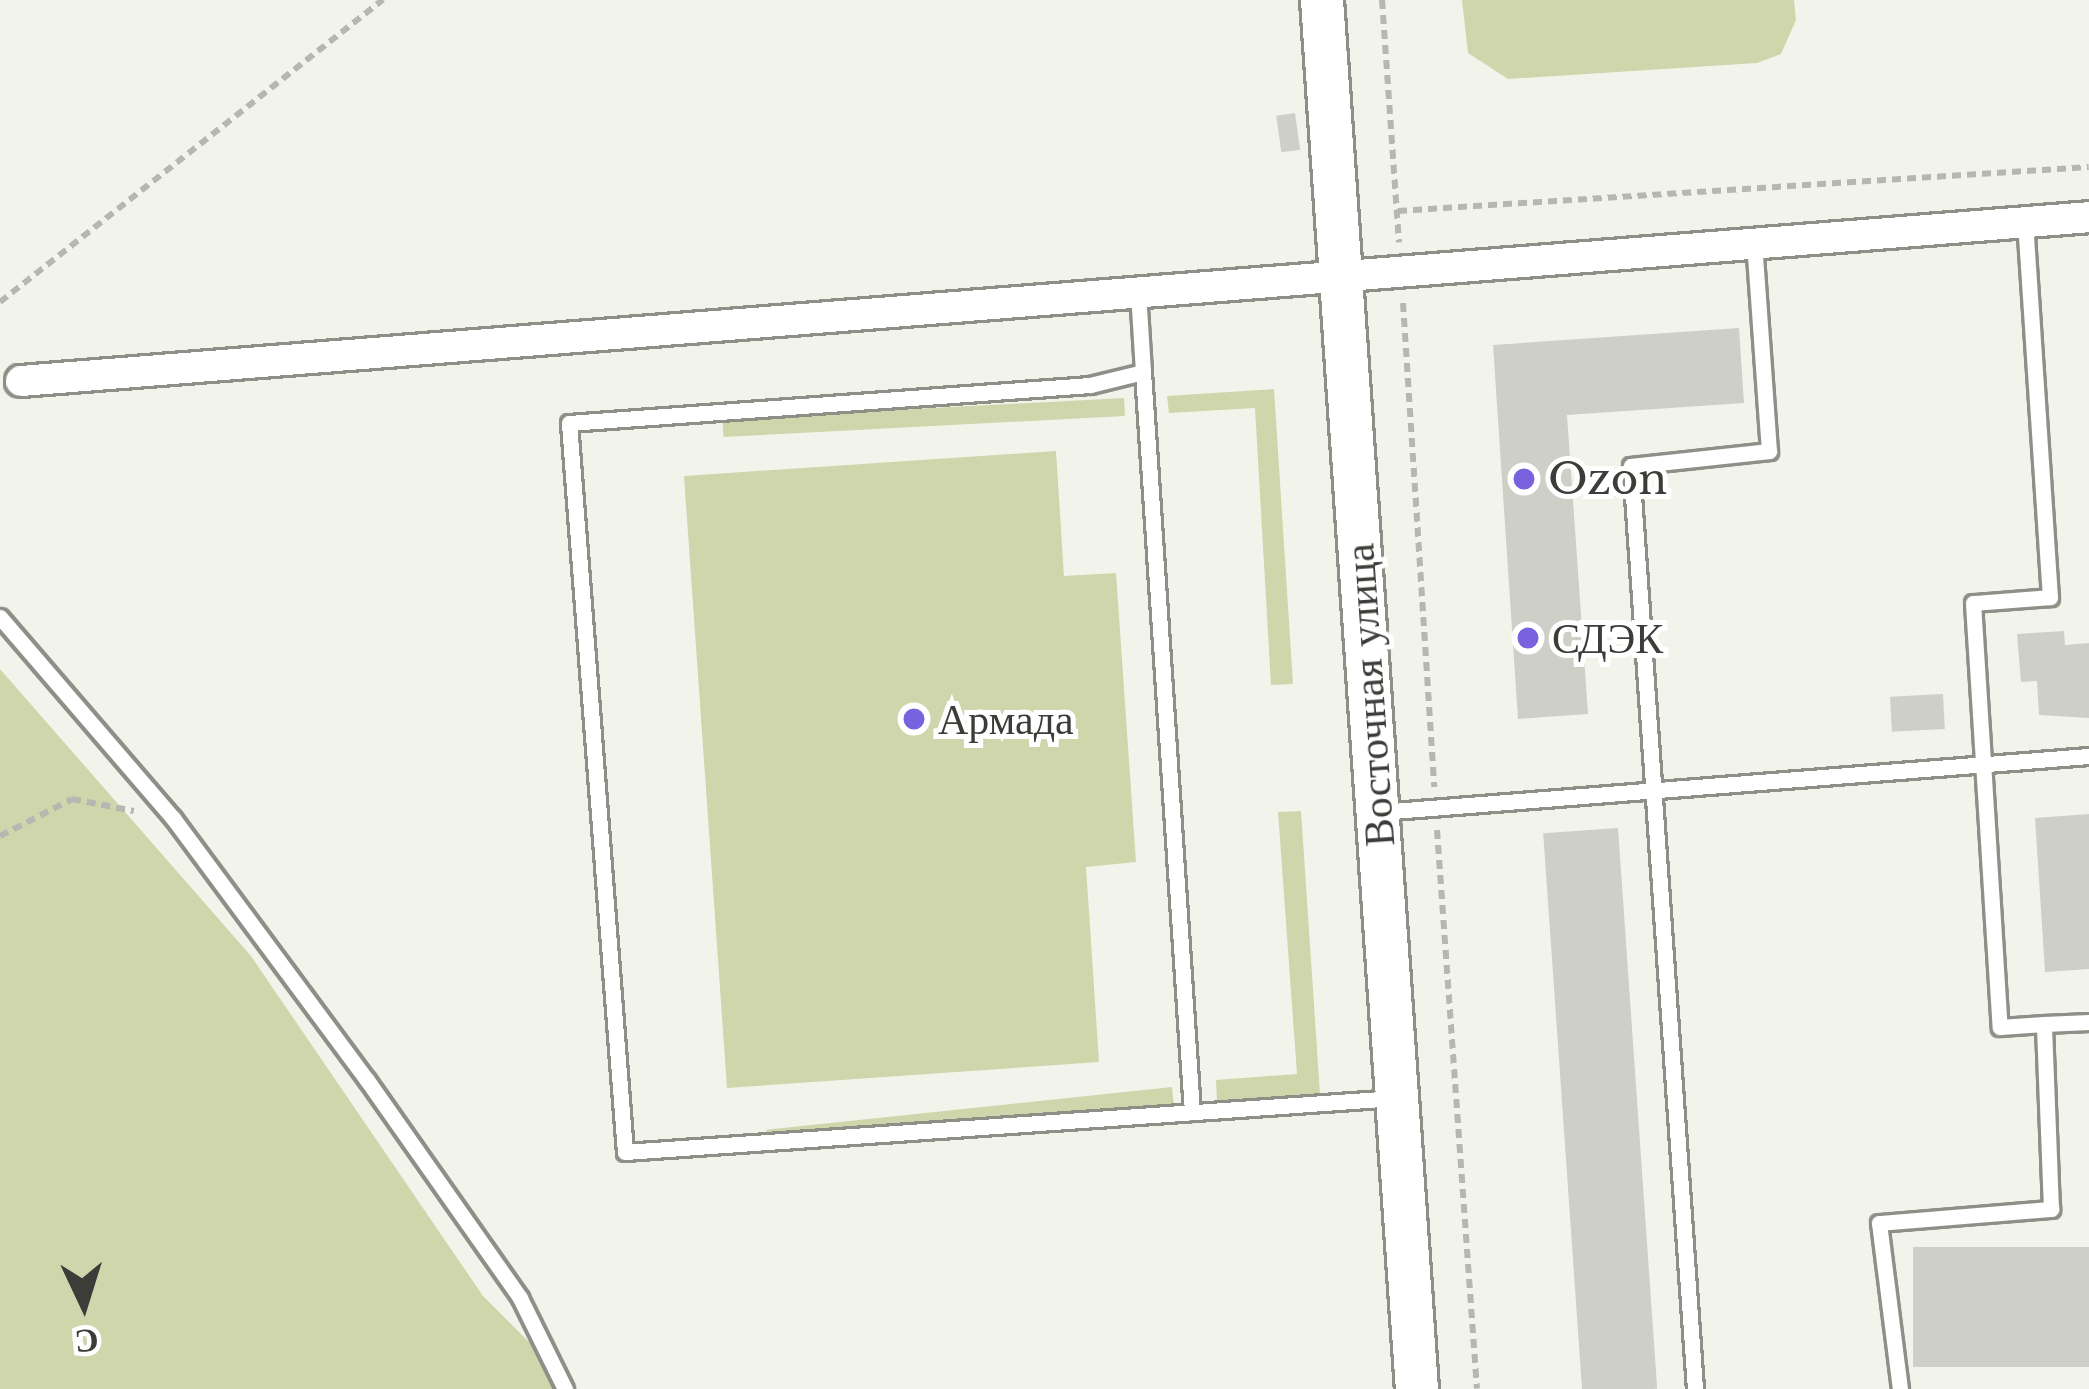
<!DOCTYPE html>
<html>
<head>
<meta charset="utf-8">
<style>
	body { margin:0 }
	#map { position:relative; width:2089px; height:1389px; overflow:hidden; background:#f2f4eb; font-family:"Libre Baskerville",serif }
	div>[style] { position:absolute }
	.green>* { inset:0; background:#cfd6ac; transform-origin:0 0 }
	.building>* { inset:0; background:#ced0c8; transform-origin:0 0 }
	.path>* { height:6px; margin-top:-3px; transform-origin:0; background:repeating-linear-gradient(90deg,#b5b7b0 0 9px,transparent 0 15px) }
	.roads { filter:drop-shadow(3px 0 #8e9088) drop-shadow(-3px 0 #8e9088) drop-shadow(0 3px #8e9088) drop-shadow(0 -3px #8e9088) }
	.service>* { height:15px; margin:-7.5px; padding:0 7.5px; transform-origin:7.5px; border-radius:7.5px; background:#fff }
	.minor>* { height:30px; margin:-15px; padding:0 15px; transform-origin:15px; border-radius:15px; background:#fff }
	.secondary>* { height:42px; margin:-21px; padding:0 21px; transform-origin:21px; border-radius:21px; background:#fff }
	.dots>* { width:33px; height:33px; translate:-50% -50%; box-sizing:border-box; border:6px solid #fff; border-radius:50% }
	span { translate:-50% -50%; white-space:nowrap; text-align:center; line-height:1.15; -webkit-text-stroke:10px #fff; paint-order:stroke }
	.poi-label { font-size:42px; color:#3c3c39 }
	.left { translate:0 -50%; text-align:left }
	.street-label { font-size:42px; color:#3c3c39 }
	.north { position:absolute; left:24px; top:1245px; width:120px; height:120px; -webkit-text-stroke:9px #fff; paint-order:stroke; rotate:176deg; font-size:33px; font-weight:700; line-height:48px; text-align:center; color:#3c3c39 }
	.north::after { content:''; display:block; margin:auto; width:42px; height:54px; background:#3c3c39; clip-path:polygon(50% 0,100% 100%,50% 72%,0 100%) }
</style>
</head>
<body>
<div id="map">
	<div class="green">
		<div style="clip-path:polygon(1462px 0,1794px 0,1796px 20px,1781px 54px,1757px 63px,1508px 79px,1468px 53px)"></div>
		<div style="clip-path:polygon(1274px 389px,1293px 684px,1271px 685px,1255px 408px,1169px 413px,1167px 396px)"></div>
		<div style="left:1124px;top:398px;width:18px;height:402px;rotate:87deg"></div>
		<div style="clip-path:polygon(1056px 451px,1064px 576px,1116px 573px,1136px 862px,1086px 867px,1099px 1062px,727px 1088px,684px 476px)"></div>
		<div style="clip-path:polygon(0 669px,251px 956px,483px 1296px,576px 1389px,0 1389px)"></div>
		<div style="clip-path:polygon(1301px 811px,1320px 1094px,1217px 1101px,1216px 1080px,1297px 1074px,1278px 812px)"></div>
		<div style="left:1172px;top:1087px;width:19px;height:408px;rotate:84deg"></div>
	</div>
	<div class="building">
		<div style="left:1295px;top:113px;width:37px;height:19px;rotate:82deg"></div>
		<div style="clip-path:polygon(1739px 328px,1744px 403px,1567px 415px,1588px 714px,1518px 719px,1493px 345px)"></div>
		<div style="clip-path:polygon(2064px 631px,2065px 645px,2089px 643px,2089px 718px,2039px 715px,2037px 681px,2021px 682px,2017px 634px)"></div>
		<div style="left:1943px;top:694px;width:35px;height:53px;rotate:87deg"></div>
		<div style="clip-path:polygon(2089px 814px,2089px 969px,2045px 972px,2035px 818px)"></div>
		<div style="left:1618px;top:828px;width:562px;height:75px;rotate:86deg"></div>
		<div style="left:2089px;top:1247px;width:120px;height:176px;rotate:90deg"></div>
	</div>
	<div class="path">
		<div style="left:1382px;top:0;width:243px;rotate:86deg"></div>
		<div style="left:1398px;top:211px;width:692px;rotate:-3.64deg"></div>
		<div style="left:0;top:302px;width:488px;rotate:-38.3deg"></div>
		<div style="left:1403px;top:303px;width:485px;rotate:86.3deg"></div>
		<div style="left:1437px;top:830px;width:560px;rotate:85.91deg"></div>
		<div style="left:0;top:836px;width:81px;rotate:-27.2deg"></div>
		<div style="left:72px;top:799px;width:63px;rotate:11deg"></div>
	</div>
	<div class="roads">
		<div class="service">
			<div style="left:2025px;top:221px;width:377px;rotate:86.2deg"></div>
			<div style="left:2050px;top:597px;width:77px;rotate:175.5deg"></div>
			<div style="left:1973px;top:603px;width:425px;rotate:86.4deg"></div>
			<div style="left:2000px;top:1027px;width:44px;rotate:-3.9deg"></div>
			<div style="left:1138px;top:292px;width:80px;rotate:86.4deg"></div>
			<div style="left:1143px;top:372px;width:55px;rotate:166.2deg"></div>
			<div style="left:1090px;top:385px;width:522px;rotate:175.83deg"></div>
			<div style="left:569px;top:423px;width:731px;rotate:85.61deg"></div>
			<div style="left:625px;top:1152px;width:773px;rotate:-4.01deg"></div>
			<div style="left:1143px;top:372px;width:742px;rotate:86.21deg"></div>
			<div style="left:0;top:617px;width:265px;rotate:49.3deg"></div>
			<div style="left:173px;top:818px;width:326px;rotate:53.5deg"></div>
			<div style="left:367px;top:1080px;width:266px;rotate:54.9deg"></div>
			<div style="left:520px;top:1298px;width:102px;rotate:63.7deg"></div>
			<div style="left:1380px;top:812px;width:711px;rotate:-4.52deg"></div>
			<div style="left:1695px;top:1389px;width:925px;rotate:-93.97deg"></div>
			<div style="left:1631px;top:466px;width:139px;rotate:-6.2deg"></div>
			<div style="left:1769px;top:451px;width:211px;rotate:-94.1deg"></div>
			<div style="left:1900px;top:1389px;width:167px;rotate:-97.2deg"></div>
			<div style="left:1879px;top:1223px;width:173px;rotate:-4.7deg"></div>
			<div style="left:2051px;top:1209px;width:185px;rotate:-92.2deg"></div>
			<div style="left:2044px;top:1024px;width:45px;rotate:-2.5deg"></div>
		</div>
		<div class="minor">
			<div style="left:21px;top:381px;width:2074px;rotate:-4.53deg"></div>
		</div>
		<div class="secondary">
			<div style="left:1322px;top:0;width:1392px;rotate:86.09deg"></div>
		</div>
	</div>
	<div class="dots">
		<div style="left:1524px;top:479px;background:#7862dd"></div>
		<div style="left:1528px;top:638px;background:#7862dd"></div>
		<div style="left:914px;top:719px;background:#7862dd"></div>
	</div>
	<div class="poi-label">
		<span class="left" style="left:1548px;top:479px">Ozon</span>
		<span class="left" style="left:1552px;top:638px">СДЭК</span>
		<span class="left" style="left:938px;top:719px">Армада</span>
	</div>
	<div class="street-label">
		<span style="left:1369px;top:695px;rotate:-94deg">Восточная улица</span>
	</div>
	<div class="north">С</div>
</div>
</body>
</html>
